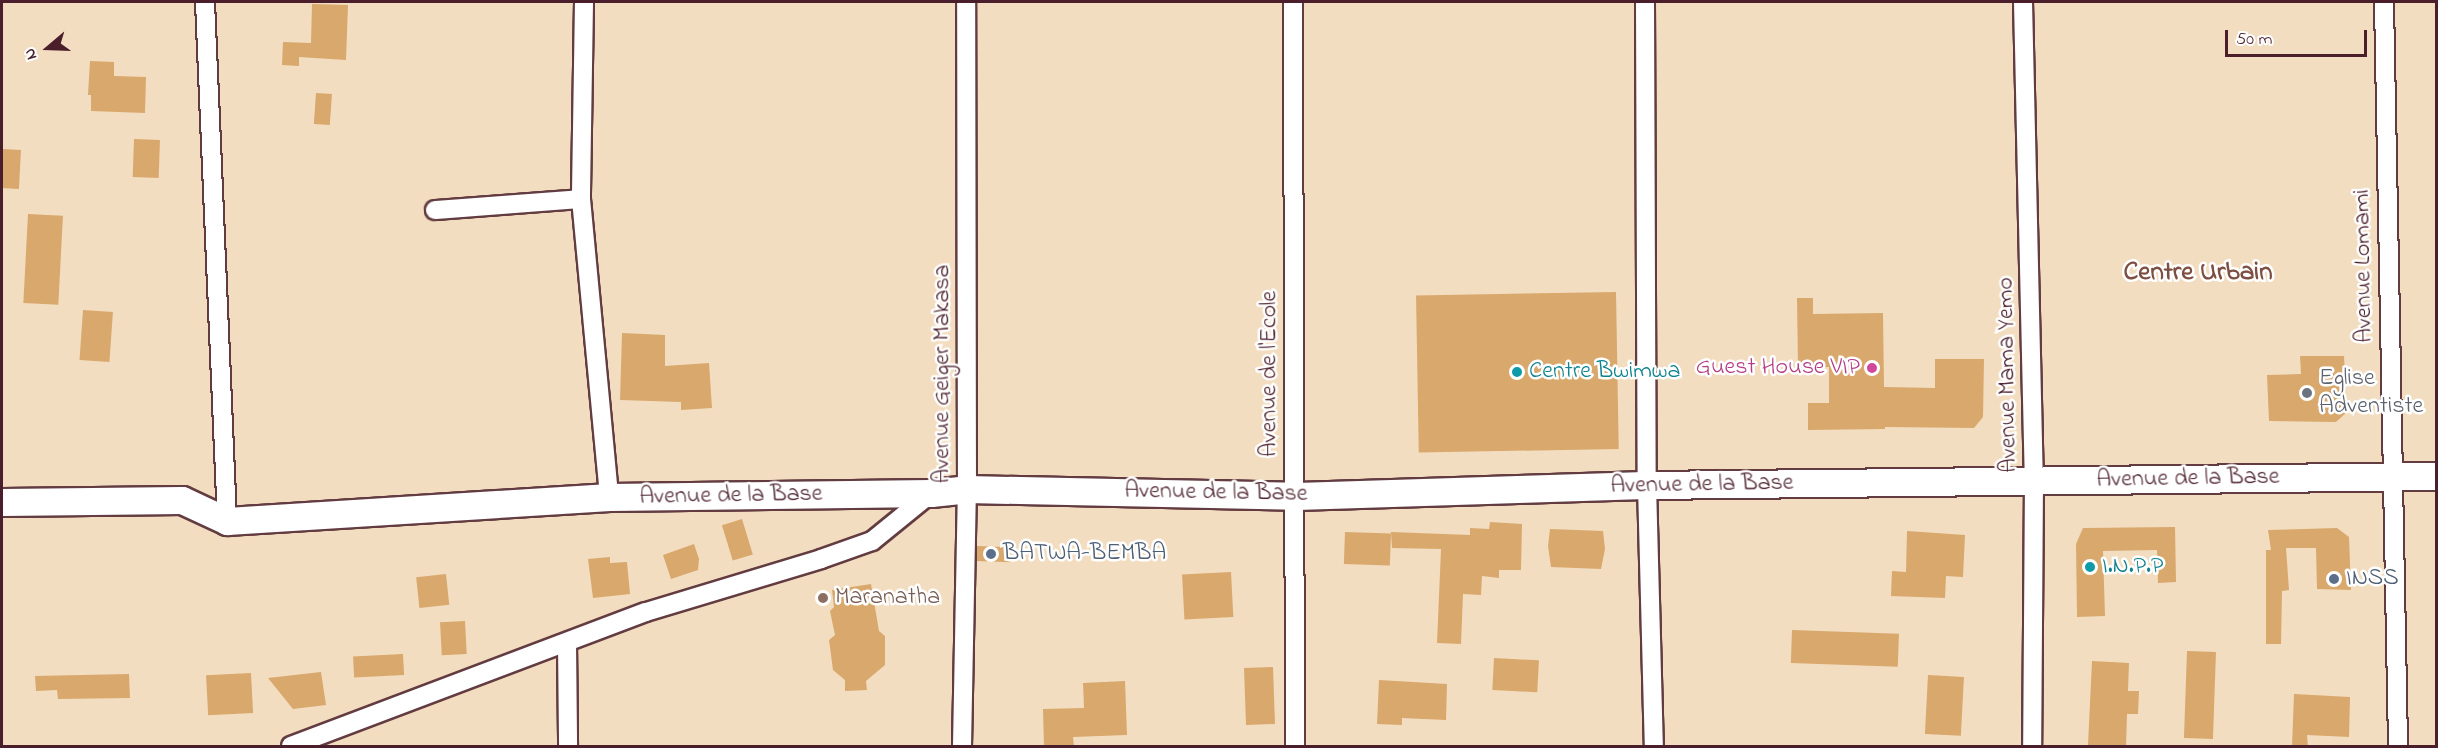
<!DOCTYPE html>
<html>
<head>
<meta charset="utf-8">
<style>
	body { margin:0 }
	#map { position:relative; width:2438px; height:748px; overflow:hidden; background:#f3ddc0; font-family:"Indie Flower",sans-serif }
	div>[style] { position:absolute }
	.building>* { inset:0; background:#d9a86c; transform-origin:0 0 }
	.roads { filter:drop-shadow(2px 0 #633c41) drop-shadow(-2px 0 #633c41) drop-shadow(0 2px #633c41) drop-shadow(0 -2px #633c41) }
	.minor>* { height:18px; margin:-9px; padding:0 9px; transform-origin:9px; border-radius:9px; background:#fff }
	.secondary>* { height:27px; margin:-13.5px; padding:0 13.5px; transform-origin:13.5px; border-radius:13.5px; background:#fff }
	.dots>* { width:16px; height:16px; translate:-50% -50%; box-sizing:border-box; border:3px solid #fff; border-radius:50% }
	span { translate:-50% -50%; white-space:nowrap; text-align:center; line-height:1.15; -webkit-text-stroke:5px #fff; paint-order:stroke }
	.street-label { font-size:24px; color:#4a1f2b }
	.hotel-label { font-size:24px; color:#b23c85 }
	.right { translate:-100% -50%; text-align:right }
	.culture-label { font-size:24px; color:#0d838f }
	.left { translate:0 -50%; text-align:left }
	.worship-label { font-size:24px; color:#5b616d }
	.service-label { font-size:24px; color:#4e5e75 }
	.education-label { font-size:24px; color:#785e54 }
	.quarter-label { font-size:27px; color:#7c4f42; font-weight:700 }
	.frame { position:absolute; inset:0; border:3px solid #4a1f2b; pointer-events:none }
	.north { position:absolute; left:18px; top:18px; width:60px; height:60px; -webkit-text-stroke:4px #fff; paint-order:stroke; rotate:251deg; font-size:16px; font-weight:700; line-height:24px; text-align:center; color:#4a1f2b }
	.north::after { content:''; display:block; margin:auto; width:21px; height:27px; background:#4a1f2b; clip-path:polygon(50% 0,100% 100%,50% 72%,0 100%) }
	.scale { position:absolute; left:2225px; top:30px; width:142px; height:27px; box-sizing:border-box; border:3px solid #4a1f2b; border-top:0; padding-left:8px; font-size:18px; line-height:21px; white-space:nowrap; color:#4a1f2b; -webkit-text-stroke:4px #fff; paint-order:stroke }
</style>
</head>
<body>
<div id="map">
	<div class="building">
		<div style="clip-path:polygon(312px 4px,348px 5px,346px 60px,299px 57px,299px 66px,282px 65px,283px 42px,311px 43px)"></div>
		<div style="clip-path:polygon(90px 61px,114px 62px,114px 76px,146px 77px,145px 113px,91px 111px,91px 95px,88px 95px)"></div>
		<div style="left:316px;top:93px;width:16px;height:31px;rotate:4deg"></div>
		<div style="left:134px;top:139px;width:26px;height:38px;rotate:2deg"></div>
		<div style="left:2px;top:149px;width:19px;height:39px;rotate:3deg"></div>
		<div style="left:28px;top:214px;width:35px;height:89px;rotate:3deg"></div>
		<div style="left:1616px;top:292px;width:157px;height:200px;rotate:89deg"></div>
		<div style="clip-path:polygon(1797px 298px,1813px 298px,1813px 314px,1883px 313px,1884px 387px,1935px 388px,1935px 359px,1984px 359px,1983px 417px,1974px 428px,1885px 427px,1885px 429px,1808px 430px,1808px 403px,1829px 403px,1829px 367px,1798px 368px)"></div>
		<div style="left:83px;top:310px;width:30px;height:50px;rotate:4deg"></div>
		<div style="clip-path:polygon(622px 333px,665px 335px,665px 366px,709px 363px,712px 408px,681px 410px,681px 402px,620px 400px)"></div>
		<div style="clip-path:polygon(2300px 356px,2344px 356px,2347px 412px,2336px 422px,2269px 421px,2267px 375px,2301px 374px)"></div>
		<div style="left:742px;top:519px;width:37px;height:21px;rotate:73deg"></div>
		<div style="clip-path:polygon(1490px 522px,1522px 524px,1521px 570px,1499px 570px,1499px 578px,1482px 576px,1481px 595px,1463px 594px,1461px 644px,1437px 643px,1441px 549px,1392px 548px,1391px 532px,1470px 535px,1470px 528px,1489px 529px)"></div>
		<div style="clip-path:polygon(2175px 527px,2176px 582px,2158px 583px,2157px 550px,2103px 551px,2105px 616px,2077px 617px,2076px 544px,2083px 528px)"></div>
		<div style="clip-path:polygon(2337px 528px,2349px 537px,2351px 590px,2317px 589px,2316px 548px,2286px 548px,2289px 590px,2282px 591px,2281px 644px,2266px 644px,2266px 550px,2271px 550px,2268px 530px)"></div>
		<div style="clip-path:polygon(1550px 529px,1603px 531px,1605px 549px,1601px 569px,1551px 567px,1548px 546px)"></div>
		<div style="clip-path:polygon(1907px 531px,1965px 535px,1963px 577px,1946px 576px,1945px 598px,1891px 596px,1892px 571px,1906px 572px)"></div>
		<div style="left:1345px;top:532px;width:46px;height:32px;rotate:2deg"></div>
		<div style="clip-path:polygon(694px 544px,699px 559px,698px 570px,671px 579px,663px 555px)"></div>
		<div style="left:977px;top:546px;width:34px;height:15px;rotate:2deg"></div>
		<div style="clip-path:polygon(610px 557px,610px 563px,627px 562px,630px 594px,593px 598px,588px 559px)"></div>
		<div style="left:1231px;top:572px;width:45px;height:49px;rotate:87deg"></div>
		<div style="left:446px;top:574px;width:31px;height:30px;rotate:84deg"></div>
		<div style="clip-path:polygon(871px 584px,879px 631px,885px 636px,885px 665px,866px 681px,867px 690px,845px 691px,845px 680px,833px 670px,829px 640px,835px 635px,830px 611px,834px 607px,832px 590px)"></div>
		<div style="left:465px;top:621px;width:33px;height:25px;rotate:87deg"></div>
		<div style="left:1792px;top:630px;width:107px;height:33px;rotate:2deg"></div>
		<div style="left:2187px;top:651px;width:29px;height:87px;rotate:2deg"></div>
		<div style="left:403px;top:654px;width:21px;height:50px;rotate:87deg"></div>
		<div style="left:1494px;top:658px;width:45px;height:32px;rotate:3deg"></div>
		<div style="clip-path:polygon(2092px 661px,2129px 663px,2128px 691px,2139px 691px,2138px 714px,2127px 714px,2126px 747px,2088px 745px)"></div>
		<div style="left:1273px;top:667px;width:57px;height:29px;rotate:88deg"></div>
		<div style="clip-path:polygon(321px 672px,326px 705px,293px 709px,268px 678px)"></div>
		<div style="left:251px;top:673px;width:40px;height:45px;rotate:87deg"></div>
		<div style="clip-path:polygon(129px 674px,130px 698px,58px 699px,57px 690px,36px 691px,35px 676px)"></div>
		<div style="left:1928px;top:675px;width:36px;height:59px;rotate:3deg"></div>
		<div style="clip-path:polygon(1379px 680px,1447px 684px,1446px 720px,1402px 718px,1402px 725px,1377px 724px)"></div>
		<div style="clip-path:polygon(1125px 681px,1127px 735px,1073px 737px,1074px 747px,1044px 747px,1043px 709px,1084px 708px,1083px 683px)"></div>
		<div style="clip-path:polygon(2294px 694px,2350px 697px,2349px 737px,2307px 735px,2308px 747px,2292px 747px)"></div>
	</div>
	<div class="roads">
		<div class="minor">
			<div style="left:205px;top:2px;width:519px;rotate:87.57deg"></div>
			<div style="left:584px;top:2px;width:197px;rotate:90.9deg"></div>
			<div style="left:581px;top:199px;width:299px;rotate:84.6deg"></div>
			<div style="left:1293px;top:2px;width:744px;rotate:89.85deg"></div>
			<div style="left:1645px;top:2px;width:483px;rotate:89.8deg"></div>
			<div style="left:1647px;top:485px;width:261px;rotate:88.5deg"></div>
			<div style="left:2023px;top:2px;width:479px;rotate:88.7deg"></div>
			<div style="left:2034px;top:481px;width:265px;rotate:90.4deg"></div>
			<div style="left:2384px;top:2px;width:744px;rotate:88.92deg"></div>
			<div style="left:435px;top:210px;width:146px;rotate:-4.3deg"></div>
			<div style="left:567px;top:643px;width:103px;rotate:89.4deg"></div>
			<div style="left:291px;top:746px;width:379px;rotate:-20.7deg"></div>
			<div style="left:646px;top:612px;width:183px;rotate:-16.8deg"></div>
			<div style="left:821px;top:559px;width:54px;rotate:-19.4deg"></div>
			<div style="left:872px;top:541px;width:76px;rotate:-39.1deg"></div>
			<div style="left:962px;top:746px;width:257px;rotate:-88.9deg"></div>
			<div style="left:967px;top:489px;width:487px;rotate:-90.1deg"></div>
		</div>
		<div class="secondary">
			<div style="left:2px;top:502px;width:180px;rotate:-0.6deg"></div>
			<div style="left:182px;top:500px;width:50px;rotate:25deg"></div>
			<div style="left:227px;top:521px;width:383px;rotate:-3.6deg"></div>
			<div style="left:609px;top:497px;width:322px;rotate:-0.7deg"></div>
			<div style="left:931px;top:493px;width:36px;rotate:-6deg"></div>
			<div style="left:967px;top:489px;width:327px;rotate:1.2deg"></div>
			<div style="left:1294px;top:496px;width:353px;rotate:-1.8deg"></div>
			<div style="left:1647px;top:485px;width:789px;rotate:-0.65deg"></div>
		</div>
	</div>
	<div class="dots">
		<div style="left:1872px;top:368px;background:#d1479c"></div>
		<div style="left:1517px;top:372px;background:#0f9aa8"></div>
		<div style="left:2307px;top:393px;background:#6b7280"></div>
		<div style="left:991px;top:554px;background:#5c6f8a"></div>
		<div style="left:2090px;top:567px;background:#0f9aa8"></div>
		<div style="left:2334px;top:579px;background:#5c6f8a"></div>
		<div style="left:823px;top:598px;background:#8d6e63"></div>
	</div>
	<div class="street-label">
		<span style="left:2364px;top:266px;rotate:-91deg">Avenue Lomami</span>
		<span style="left:943px;top:374px;rotate:-90deg">Avenue Geiger Makasa</span>
		<span style="left:1270px;top:374px;rotate:-90deg">Avenue de l'Ecole</span>
		<span style="left:2008px;top:375px;rotate:-91deg">Avenue Mama Yemo</span>
		<span style="left:2188px;top:479px;rotate:-1deg">Avenue de la Base</span>
		<span style="left:1702px;top:485px;rotate:-1deg">Avenue de la Base</span>
		<span style="left:1216px;top:493px;rotate:1deg">Avenue de la Base</span>
		<span style="left:731px;top:496px;rotate:-1deg">Avenue de la Base</span>
	</div>
	<div class="hotel-label">
		<span class="right" style="left:1860px;top:368px">Guest House VIP</span>
	</div>
	<div class="culture-label">
		<span class="left" style="left:1529px;top:372px">Centre Bwimwa</span>
		<span class="left" style="left:2102px;top:567px">I.N.P.P</span>
	</div>
	<div class="worship-label">
		<span class="left" style="left:2319px;top:393px">Eglise<br>Adventiste</span>
	</div>
	<div class="service-label">
		<span class="left" style="left:1003px;top:554px">BATWA-BEMBA</span>
		<span class="left" style="left:2346px;top:579px">INSS</span>
	</div>
	<div class="education-label">
		<span class="left" style="left:835px;top:598px">Maranatha</span>
	</div>
	<div class="quarter-label">
		<span style="left:2198px;top:273px">Centre Urbain</span>
	</div>
	<div class="frame"></div>
	<div class="north">N</div>
	<div class="scale">50 m</div>
</div>
</body>
</html>
